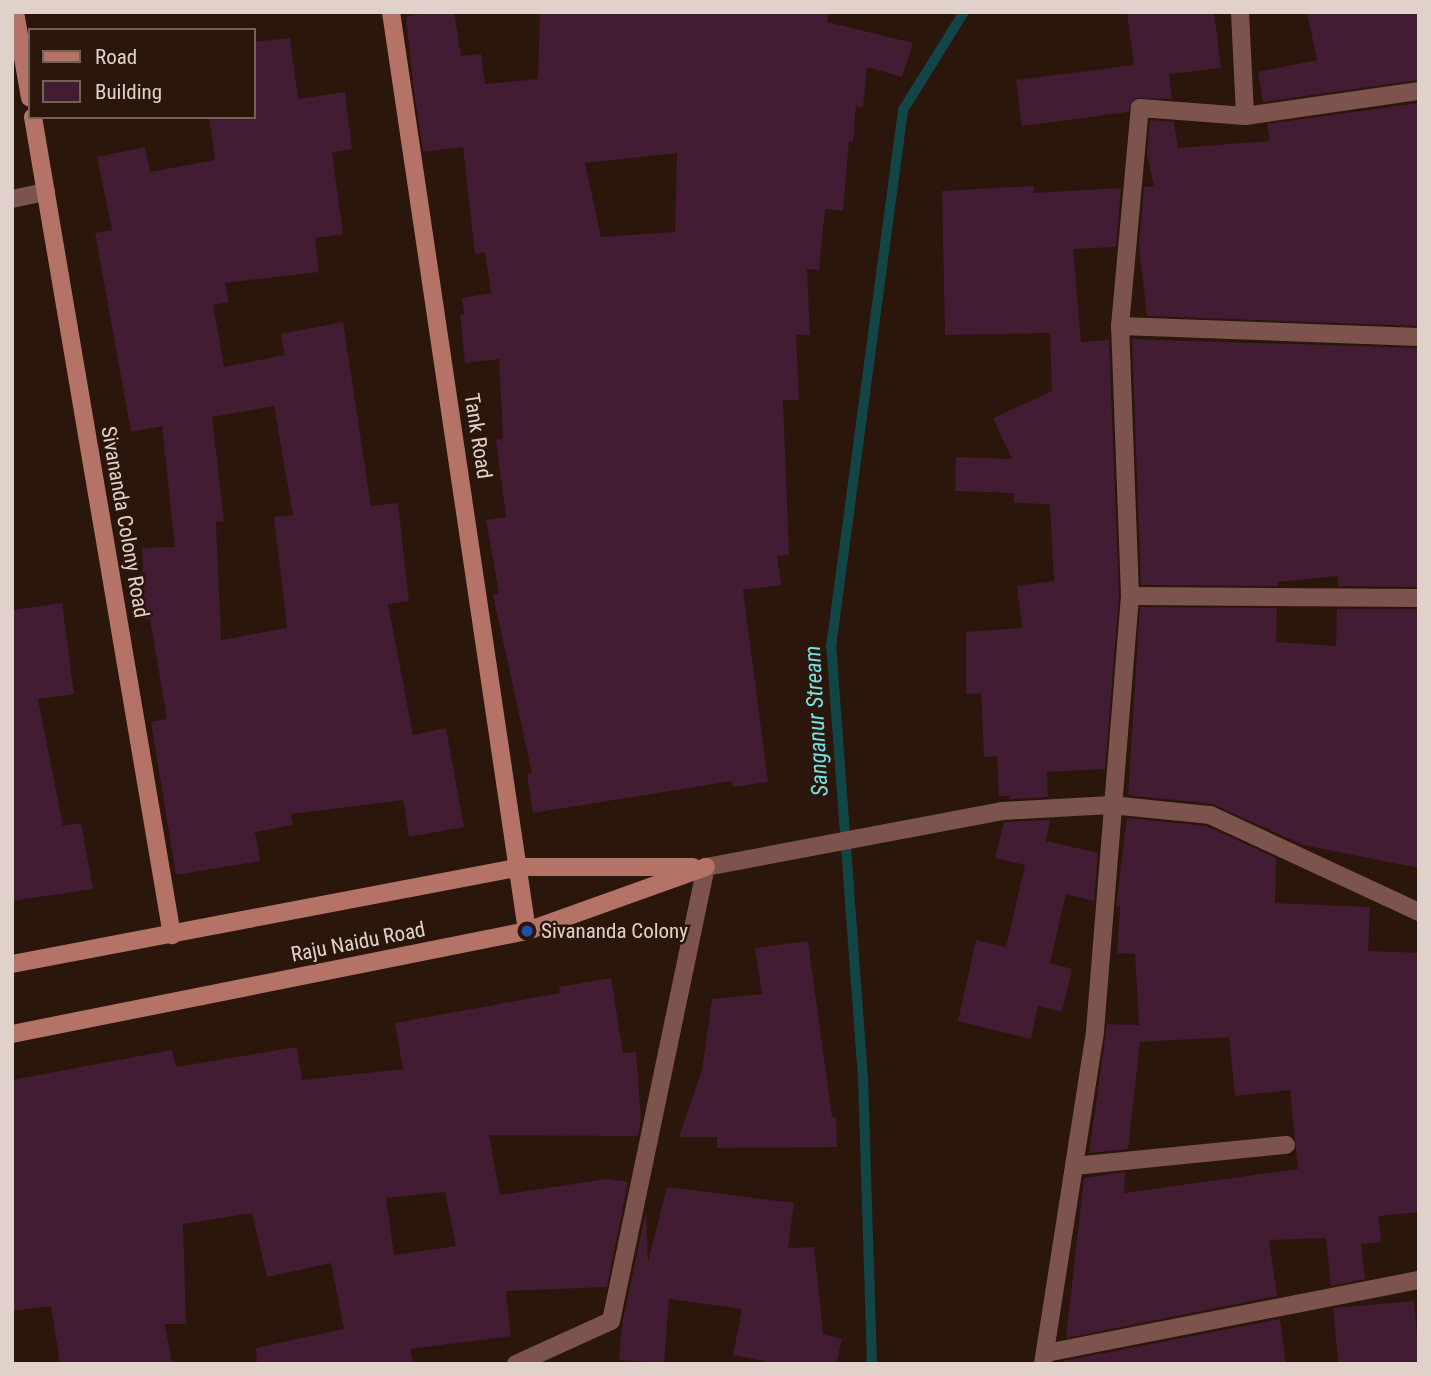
<!DOCTYPE html>
<html>
<head>
<meta charset="utf-8">
<style>
	body { margin:0 }
	#map { position:relative; width:1431px; height:1376px; overflow:hidden; background:#2a160a; font-family:"Roboto Condensed",sans-serif }
	div>[style] { position:absolute }
	.stream>* { height:10px; margin:-5px; padding:0 5px; transform-origin:5px; border-radius:5px; background:#124547 }
	.building>* { inset:0; background:#421c33; transform-origin:0 0 }
	.minor>* { height:18px; margin:-9px; padding:0 9px; transform-origin:9px; border-radius:9px; background:#7d544d }
	.tertiary>* { height:18px; margin:-9px; padding:0 9px; transform-origin:9px; border-radius:9px; background:#7d544d }
	.secondary>* { height:18px; margin:-9px; padding:0 9px; transform-origin:9px; border-radius:9px; background:#b57368 }
	.dots>* { width:19px; height:19px; translate:-50% -50%; box-sizing:border-box; border:4px solid #2a160a; border-radius:50% }
	span { translate:-50% -50%; white-space:nowrap; text-align:center; line-height:1.15; -webkit-text-stroke:5px #2a160a; paint-order:stroke }
	.street-label { font-size:21px; color:#e0d2ca }
	.poi-label { font-size:21px; color:#e0d2ca }
	.left { translate:0 -50%; text-align:left }
	.water-label { font-size:23px; color:#77dee1; font-style:italic }
	.frame { position:absolute; inset:0; border:14px solid #e0d2ca; pointer-events:none }
	.legend { position:absolute; left:28px; top:28px; width:228px; height:91px; box-sizing:border-box; background:#2a160a; border:2px solid #736157; margin:0; padding:9px 12px; list-style:none; font-size:21px; color:#e0d2ca }
	.legend li { display:flex; align-items:center; gap:14px; height:35px }
	.legend b { width:35px; border:2px solid #736157 }
</style>
</head>
<body>
<div id="map">
	<div class="stream">
		<div style="left:872px;top:1364px;width:285px;rotate:-91.8deg"></div>
		<div style="left:863px;top:1079px;width:433px;rotate:-94.2deg"></div>
		<div style="left:831px;top:647px;width:542px;rotate:-82.36deg"></div>
		<div style="left:903px;top:110px;width:115px;rotate:-58.1deg"></div>
	</div>
	<div class="building">
		<div style="clip-path:polygon(evenodd,430px 12px,454px 12px,461px 56px,481px 54px,485px 84px,538px 79px,540px 12px,828px 12px,827px 22px,913px 43px,902px 77px,867px 67px,863px 107px,856px 106px,853px 141px,849px 141px,843px 211px,825px 209px,819px 270px,807px 269px,810px 335px,796px 335px,799px 400px,783px 400px,789px 555px,777px 556px,781px 585px,743px 590px,768px 782px,733px 787px,732px 781px,533px 813px,527px 774px,532px 773px,493px 595px,499px 593px,486px 520px,506px 517px,496px 440px,503px 439px,499px 359px,465px 363px,460px 315px,464px 314px,462px 298px,491px 293px,485px 252px,475px 254px,463px 147px,423px 152px,413px 84px,406px 17px,430px 12px,677px 153px,675px 232px,601px 237px,585px 163px,677px 153px)"></div>
		<div style="clip-path:polygon(1127px 12px,1214px 12px,1221px 68px,1169px 74px,1172px 99px,1136px 98px,1128px 112px,1022px 126px,1016px 80px,1134px 65px)"></div>
		<div style="clip-path:polygon(1307px 12px,1419px 12px,1419px 80px,1263px 102px,1258px 72px,1317px 60px)"></div>
		<div style="clip-path:polygon(evenodd,290px 38px,298px 99px,345px 92px,352px 149px,332px 152px,343px 234px,315px 238px,319px 272px,225px 283px,229px 302px,213px 305px,224px 367px,285px 355px,281px 334px,343px 322px,371px 506px,398px 503px,409px 601px,388px 604px,413px 735px,446px 728px,464px 827px,409px 837px,403px 800px,291px 814px,293px 825px,255px 832px,260px 861px,176px 875px,151px 722px,167px 719px,150px 619px,145px 619px,142px 548px,175px 547px,162px 426px,131px 432px,95px 233px,112px 230px,97px 157px,145px 147px,150px 172px,215px 160px,209px 117px,254px 117px,254px 42px,290px 38px,274px 406px,293px 515px,274px 517px,287px 628px,221px 640px,216px 522px,224px 521px,212px 417px,274px 406px)"></div>
		<div style="clip-path:polygon(1419px 103px,1419px 326px,1147px 316px,1139px 245px,1144px 187px,1154px 186px,1147px 154px,1150px 120px,1174px 122px,1178px 148px,1270px 141px,1267px 124px)"></div>
		<div style="clip-path:polygon(1034px 186px,1034px 193px,1121px 188px,1116px 247px,1073px 249px,1081px 342px,1109px 340px,1119px 596px,1105px 769px,1047px 772px,1048px 797px,1009px 799px,1010px 796px,999px 796px,997px 756px,984px 757px,981px 693px,966px 694px,966px 632px,1022px 628px,1017px 586px,1054px 581px,1050px 504px,1014px 503px,1014px 493px,955px 491px,956px 457px,1012px 459px,993px 418px,1052px 391px,1050px 333px,945px 335px,942px 191px)"></div>
		<div style="clip-path:polygon(1132px 339px,1419px 348px,1419px 587px,1338px 586px,1338px 576px,1278px 582px,1278px 586px,1141px 585px)"></div>
		<div style="clip-path:polygon(62px 603px,74px 694px,38px 699px,63px 826px,81px 823px,93px 889px,12px 901px,12px 610px)"></div>
		<div style="clip-path:polygon(1140px 607px,1277px 608px,1276px 642px,1336px 646px,1337px 609px,1419px 609px,1419px 868px,1303px 845px,1212px 804px,1128px 795px)"></div>
		<div style="clip-path:polygon(1127px 818px,1207px 826px,1276px 858px,1275px 903px,1370px 907px,1368px 951px,1419px 953px,1419px 1212px,1378px 1216px,1381px 1242px,1361px 1244px,1365px 1279px,1331px 1286px,1326px 1238px,1269px 1240px,1277px 1296px,1066px 1338px,1084px 1178px,1125px 1172px,1124px 1193px,1298px 1169px,1290px 1090px,1235px 1096px,1229px 1037px,1140px 1042px,1128px 1149px,1089px 1153px,1107px 1024px,1139px 1025px,1135px 954px,1117px 953px,1120px 907px,1116px 906px)"></div>
		<div style="clip-path:polygon(1050px 820px,1046px 841px,1098px 853px,1094px 901px,1066px 894px,1050px 963px,1072px 969px,1062px 1012px,1038px 1006px,1031px 1039px,958px 1021px,976px 940px,1006px 947px,1025px 865px,995px 858px,1004px 822px)"></div>
		<div style="clip-path:polygon(808px 941px,832px 1117px,836px 1117px,837px 1147px,717px 1148px,717px 1137px,679px 1137px,702px 1070px,712px 999px,762px 994px,755px 948px)"></div>
		<div style="clip-path:polygon(evenodd,611px 978px,623px 1053px,636px 1052px,641px 1120px,638px 1136px,489px 1135px,500px 1195px,607px 1179px,628px 1182px,607px 1287px,506px 1291px,511px 1336px,410px 1349px,413px 1364px,257px 1364px,256px 1348px,344px 1329px,331px 1263px,267px 1277px,252px 1213px,183px 1224px,186px 1324px,165px 1324px,172px 1364px,60px 1364px,51px 1306px,12px 1311px,12px 1080px,172px 1050px,176px 1067px,297px 1047px,302px 1080px,403px 1069px,395px 1023px,560px 993px,559px 987px,611px 978px,445px 1192px,456px 1246px,394px 1255px,386px 1198px,445px 1192px)"></div>
		<div style="clip-path:polygon(667px 1187px,794px 1203px,788px 1248px,814px 1247px,823px 1334px,842px 1339px,836px 1364px,779px 1364px,733px 1355px,742px 1309px,669px 1299px,664px 1363px,619px 1360px,622px 1325px,646px 1211px,648px 1262px)"></div>
		<div style="left:1414px;top:1301px;width:63px;height:81px;rotate:85deg"></div>
		<div style="clip-path:polygon(1280px 1319px,1286px 1364px,1063px 1364px,1063px 1361px)"></div>
	</div>
	<div class="minor">
		<div style="left:1240px;top:12px;width:104px;rotate:87.2deg"></div>
		<div style="left:12px;top:199px;width:35px;rotate:-12deg"></div>
		<div style="left:1120px;top:326px;width:299px;rotate:2.1deg"></div>
		<div style="left:1130px;top:596px;width:289px;rotate:0.4deg"></div>
		<div style="left:1074px;top:1166px;width:213px;rotate:-5.7deg"></div>
		<div style="left:1046px;top:1353px;width:380px;rotate:-11.1deg"></div>
		<div style="left:516px;top:1364px;width:104px;rotate:-24.4deg"></div>
		<div style="left:611px;top:1321px;width:464px;rotate:-78.2deg"></div>
		<div style="left:1043px;top:1364px;width:337px;rotate:-81.1deg"></div>
		<div style="left:1095px;top:1031px;width:436px;rotate:-85.4deg"></div>
		<div style="left:1130px;top:596px;width:270px;rotate:-92.1deg"></div>
		<div style="left:1120px;top:326px;width:219px;rotate:-84.8deg"></div>
		<div style="left:1140px;top:108px;width:105px;rotate:4.4deg"></div>
		<div style="left:1245px;top:116px;width:176px;rotate:-8.2deg"></div>
	</div>
	<div class="tertiary">
		<div style="left:706px;top:867px;width:301px;rotate:-10.7deg"></div>
		<div style="left:1002px;top:811px;width:109px;rotate:-3.2deg"></div>
		<div style="left:1111px;top:805px;width:100px;rotate:5.8deg"></div>
		<div style="left:1210px;top:815px;width:230px;rotate:24.9deg"></div>
	</div>
	<div class="secondary">
		<div style="left:15px;top:12px;width:87px;rotate:80.1deg"></div>
		<div style="left:391px;top:12px;width:929px;rotate:81.58deg"></div>
		<div style="left:33px;top:117px;width:830px;rotate:80.36deg"></div>
		<div style="left:12px;top:964px;width:518px;rotate:-10.79deg"></div>
		<div style="left:521px;top:867px;width:172px"></div>
		<div style="left:12px;top:1034px;width:525px;rotate:-11.31deg"></div>
		<div style="left:527px;top:931px;width:190px;rotate:-19.7deg"></div>
	</div>
	<div class="dots">
		<div style="left:527px;top:931px;background:#1a4fb4"></div>
	</div>
	<div class="street-label">
		<span style="left:478px;top:436px;rotate:81deg">Tank Road</span>
		<span style="left:125px;top:522px;rotate:80deg">Sivananda Colony Road</span>
		<span style="left:358px;top:942px;rotate:-11deg">Raju Naidu Road</span>
	</div>
	<div class="poi-label">
		<span class="left" style="left:541px;top:931px">Sivananda Colony</span>
	</div>
	<div class="water-label">
		<span style="left:817px;top:721px;rotate:-93deg">Sanganur Stream</span>
	</div>
	<div class="frame"></div>
	<ul class="legend">
	<li><b style="height:9px;background:#b57368"></b>Road</li>
	<li><b style="height:19px;background:#421c33"></b>Building</li>
	</ul>
</div>
</body>
</html>
